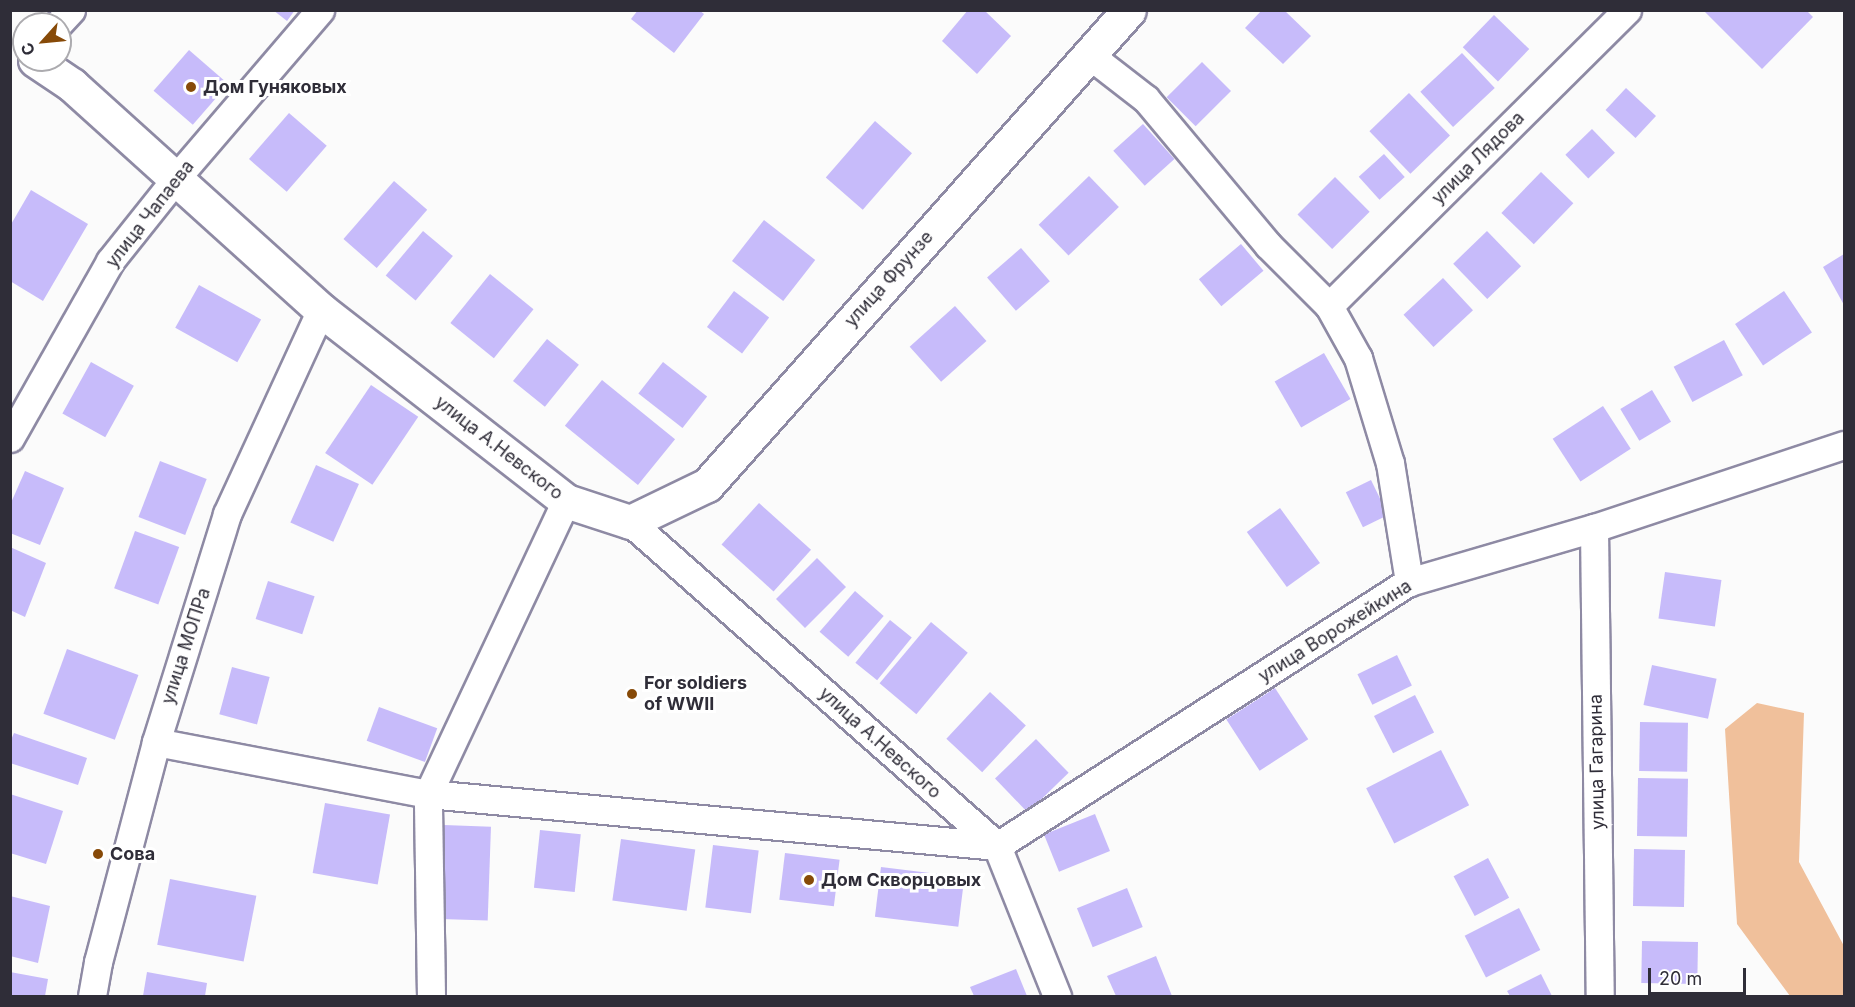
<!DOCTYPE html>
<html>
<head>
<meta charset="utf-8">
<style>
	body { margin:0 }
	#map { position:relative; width:1855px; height:1007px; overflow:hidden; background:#fbfbfb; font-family:Inter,sans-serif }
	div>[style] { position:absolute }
	.green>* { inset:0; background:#f0c09b }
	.building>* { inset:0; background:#c7bbfa; transform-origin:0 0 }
	.roads { filter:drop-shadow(2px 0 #8e8aa4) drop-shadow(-2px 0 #8e8aa4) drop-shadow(0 2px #8e8aa4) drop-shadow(0 -2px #8e8aa4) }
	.minor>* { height:27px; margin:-13.5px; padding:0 13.5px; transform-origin:13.5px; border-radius:13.5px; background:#fff }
	.tertiary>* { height:33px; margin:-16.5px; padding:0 16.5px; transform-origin:16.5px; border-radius:16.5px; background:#fff }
	.dots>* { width:16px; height:16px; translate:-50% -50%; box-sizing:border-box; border:3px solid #fff; border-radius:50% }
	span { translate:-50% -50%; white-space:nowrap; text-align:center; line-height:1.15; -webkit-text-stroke:6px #fff; paint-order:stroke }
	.poi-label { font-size:18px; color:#2f2d38; font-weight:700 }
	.left { translate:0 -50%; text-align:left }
	.street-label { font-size:18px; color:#2f2d38 }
	.frame { position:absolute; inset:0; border:12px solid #2f2d38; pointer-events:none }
	.north { position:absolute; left:12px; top:12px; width:60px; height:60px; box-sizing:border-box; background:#fff; border:2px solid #acabaf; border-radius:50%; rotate:243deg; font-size:16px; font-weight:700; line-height:24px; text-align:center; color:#2f2d38 }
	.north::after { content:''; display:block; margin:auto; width:21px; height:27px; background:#874a08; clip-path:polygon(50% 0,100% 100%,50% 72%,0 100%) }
	.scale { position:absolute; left:1648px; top:968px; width:98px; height:27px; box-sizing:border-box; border:3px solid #2f2d38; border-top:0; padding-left:8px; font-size:18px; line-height:21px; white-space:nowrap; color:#2f2d38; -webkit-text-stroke:4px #fff; paint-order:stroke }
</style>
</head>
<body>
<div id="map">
	<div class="green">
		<div style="clip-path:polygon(1757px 703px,1804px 713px,1799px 862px,1844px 946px,1844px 996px,1790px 996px,1737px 924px,1725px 729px)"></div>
	</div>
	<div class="building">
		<div style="clip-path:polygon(273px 10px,295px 10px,287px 21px)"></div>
		<div style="clip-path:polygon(638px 10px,699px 10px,704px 14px,674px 53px,631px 19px)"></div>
		<div style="clip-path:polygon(968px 10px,984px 10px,1011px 36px,977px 74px,942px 41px)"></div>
		<div style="clip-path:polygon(1262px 10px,1284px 10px,1311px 36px,1283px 64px,1245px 28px)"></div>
		<div style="clip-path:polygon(1703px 10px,1806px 10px,1813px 17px,1762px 69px)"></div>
		<div style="left:1494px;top:15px;width:49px;height:45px;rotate:44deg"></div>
		<div style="left:189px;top:50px;width:52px;height:54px;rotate:41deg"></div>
		<div style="left:1462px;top:53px;width:48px;height:57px;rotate:47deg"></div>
		<div style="left:1202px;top:62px;width:41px;height:50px;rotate:45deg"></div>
		<div style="left:1626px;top:88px;width:41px;height:30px;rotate:43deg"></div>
		<div style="left:1409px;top:93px;width:59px;height:55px;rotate:46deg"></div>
		<div style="left:289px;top:113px;width:50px;height:61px;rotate:41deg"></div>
		<div style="left:875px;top:121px;width:49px;height:75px;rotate:41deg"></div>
		<div style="left:1143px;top:124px;width:47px;height:40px;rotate:48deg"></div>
		<div style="left:1592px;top:129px;width:33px;height:37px;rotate:46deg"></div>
		<div style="left:1384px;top:154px;width:31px;height:34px;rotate:48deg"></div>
		<div style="left:1541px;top:172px;width:45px;height:57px;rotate:44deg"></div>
		<div style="left:1089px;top:176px;width:43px;height:70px;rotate:46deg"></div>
		<div style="left:1335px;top:177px;width:49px;height:53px;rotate:45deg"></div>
		<div style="left:394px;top:181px;width:44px;height:77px;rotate:41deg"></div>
		<div style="clip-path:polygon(31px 190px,88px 224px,43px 301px,10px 281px,10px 226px)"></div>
		<div style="left:764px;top:220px;width:65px;height:52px;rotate:38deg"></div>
		<div style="left:423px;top:231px;width:39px;height:58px;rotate:40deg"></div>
		<div style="left:1487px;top:231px;width:49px;height:47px;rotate:46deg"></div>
		<div style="left:1241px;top:244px;width:35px;height:55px;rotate:50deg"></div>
		<div style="left:1021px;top:248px;width:44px;height:45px;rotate:49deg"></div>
		<div style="clip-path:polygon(1844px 254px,1844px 305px,1823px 267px)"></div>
		<div style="left:490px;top:274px;width:56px;height:63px;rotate:39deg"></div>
		<div style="left:1443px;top:278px;width:44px;height:54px;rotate:47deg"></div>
		<div style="left:199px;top:285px;width:71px;height:49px;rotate:29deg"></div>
		<div style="left:734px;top:291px;width:44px;height:45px;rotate:37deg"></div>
		<div style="left:1784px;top:291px;width:50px;height:59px;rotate:56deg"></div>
		<div style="left:955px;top:306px;width:47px;height:61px;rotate:48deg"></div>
		<div style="left:547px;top:339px;width:41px;height:54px;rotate:39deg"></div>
		<div style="left:1724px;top:340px;width:40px;height:57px;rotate:62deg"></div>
		<div style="left:1324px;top:353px;width:53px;height:57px;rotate:60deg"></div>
		<div style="left:91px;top:362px;width:49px;height:59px;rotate:29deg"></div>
		<div style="left:663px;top:362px;width:56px;height:40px;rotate:38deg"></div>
		<div style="left:602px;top:380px;width:94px;height:59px;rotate:39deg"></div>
		<div style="left:371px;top:385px;width:57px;height:82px;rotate:34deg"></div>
		<div style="left:1652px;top:390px;width:37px;height:37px;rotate:59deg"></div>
		<div style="left:1603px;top:406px;width:51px;height:60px;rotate:57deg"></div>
		<div style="left:160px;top:461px;width:50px;height:60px;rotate:21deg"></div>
		<div style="left:316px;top:465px;width:47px;height:63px;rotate:24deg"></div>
		<div style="clip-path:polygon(25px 471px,64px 488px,40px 545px,10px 533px,10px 505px)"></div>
		<div style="left:1371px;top:480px;width:39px;height:28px;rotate:64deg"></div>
		<div style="left:759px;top:503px;width:70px;height:56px;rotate:42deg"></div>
		<div style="left:1280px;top:508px;width:68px;height:41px;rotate:54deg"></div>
		<div style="left:135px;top:531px;width:47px;height:61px;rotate:20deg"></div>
		<div style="clip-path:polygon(10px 547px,46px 563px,25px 617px,10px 610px)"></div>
		<div style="left:817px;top:558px;width:41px;height:58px;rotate:45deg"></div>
		<div style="left:1665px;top:572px;width:57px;height:47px;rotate:8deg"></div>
		<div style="left:268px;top:581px;width:49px;height:40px;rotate:18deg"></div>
		<div style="left:855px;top:591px;width:38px;height:54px;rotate:41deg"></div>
		<div style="left:890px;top:620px;width:28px;height:55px;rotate:39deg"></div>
		<div style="left:931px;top:622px;width:48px;height:80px;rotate:40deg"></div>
		<div style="left:67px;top:649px;width:76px;height:69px;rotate:20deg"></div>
		<div style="left:1397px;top:655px;width:34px;height:44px;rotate:64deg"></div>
		<div style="left:1652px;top:665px;width:66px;height:41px;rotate:12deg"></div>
		<div style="left:232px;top:667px;width:39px;height:49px;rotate:15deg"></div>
		<div style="left:1275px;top:688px;width:61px;height:58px;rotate:57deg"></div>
		<div style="left:990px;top:692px;width:49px;height:64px;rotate:43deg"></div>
		<div style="left:1415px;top:695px;width:42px;height:46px;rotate:63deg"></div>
		<div style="left:379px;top:707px;width:62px;height:36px;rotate:20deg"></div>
		<div style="left:1640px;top:722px;width:48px;height:49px;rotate:1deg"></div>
		<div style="clip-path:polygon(14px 733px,87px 758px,78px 785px,10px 763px,10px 742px)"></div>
		<div style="left:1036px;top:739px;width:47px;height:57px;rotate:46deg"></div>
		<div style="left:1441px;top:750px;width:62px;height:84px;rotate:63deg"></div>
		<div style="left:1638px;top:778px;width:50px;height:58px;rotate:1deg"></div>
		<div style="clip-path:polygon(10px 794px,63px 811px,46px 864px,10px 853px)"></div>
		<div style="left:325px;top:803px;width:66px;height:71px;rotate:10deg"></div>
		<div style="left:1095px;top:814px;width:40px;height:55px;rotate:68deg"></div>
		<div style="left:444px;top:825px;width:47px;height:94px;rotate:2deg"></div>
		<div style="left:540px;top:830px;width:41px;height:58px;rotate:6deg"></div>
		<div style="left:621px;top:839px;width:75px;height:62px;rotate:8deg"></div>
		<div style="left:713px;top:845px;width:46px;height:63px;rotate:7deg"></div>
		<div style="left:1634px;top:849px;width:51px;height:57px;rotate:1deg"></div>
		<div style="left:785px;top:853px;width:55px;height:47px;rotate:7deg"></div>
		<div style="left:1488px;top:858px;width:45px;height:39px;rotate:62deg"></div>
		<div style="left:881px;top:867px;width:84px;height:50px;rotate:7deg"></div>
		<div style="left:170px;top:879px;width:88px;height:67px;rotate:11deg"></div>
		<div style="left:1127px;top:888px;width:42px;height:54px;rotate:68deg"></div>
		<div style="clip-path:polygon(10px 896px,50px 906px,38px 963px,10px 956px)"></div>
		<div style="left:1519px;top:908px;width:47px;height:61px;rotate:63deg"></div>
		<div style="left:1642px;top:941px;width:56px;height:42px;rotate:1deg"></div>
		<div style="clip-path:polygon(1156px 956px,1172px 996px,1116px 996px,1107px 976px)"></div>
		<div style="clip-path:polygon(1016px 969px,1027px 996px,974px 996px,970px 987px)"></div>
		<div style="clip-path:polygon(10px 972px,48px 979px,45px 996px,10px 996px)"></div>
		<div style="clip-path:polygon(147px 972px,207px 983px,205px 996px,143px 996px)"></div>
		<div style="clip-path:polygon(1541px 974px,1552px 996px,1510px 996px,1507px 991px)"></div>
	</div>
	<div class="roads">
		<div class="minor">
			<div style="left:58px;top:24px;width:19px;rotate:-47deg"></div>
			<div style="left:1088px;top:54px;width:73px;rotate:37.8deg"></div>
			<div style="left:1146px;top:99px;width:190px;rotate:50.1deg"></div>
			<div style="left:1268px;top:245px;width:86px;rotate:45deg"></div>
			<div style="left:1329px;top:306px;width:60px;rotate:60.9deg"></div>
			<div style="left:1358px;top:358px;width:110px;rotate:73.1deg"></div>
			<div style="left:1390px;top:463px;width:121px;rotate:80.9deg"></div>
			<div style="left:1329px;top:306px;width:420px;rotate:-44.8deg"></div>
			<div style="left:10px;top:438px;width:203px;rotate:-60.5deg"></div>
			<div style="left:110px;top:261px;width:107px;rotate:-51.4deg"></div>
			<div style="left:177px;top:177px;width:220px;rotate:-49.4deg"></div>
			<div style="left:630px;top:522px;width:490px;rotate:41.4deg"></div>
			<div style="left:997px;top:846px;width:162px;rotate:68.2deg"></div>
			<div style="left:1594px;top:528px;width:468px;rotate:89.3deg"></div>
			<div style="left:156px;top:742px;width:277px;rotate:10.8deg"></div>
			<div style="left:428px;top:794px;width:571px;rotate:5.22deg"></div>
			<div style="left:997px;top:846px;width:489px;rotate:-32.7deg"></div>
			<div style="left:1409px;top:582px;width:193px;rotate:-16.3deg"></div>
			<div style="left:1594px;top:528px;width:263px;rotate:-18.4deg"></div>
			<div style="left:92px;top:996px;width:35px;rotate:-80deg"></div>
			<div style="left:98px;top:962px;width:228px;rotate:-75.2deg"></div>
			<div style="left:156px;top:742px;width:239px;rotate:-72.7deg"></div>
			<div style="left:227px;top:514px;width:225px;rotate:-65.3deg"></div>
			<div style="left:431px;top:996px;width:202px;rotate:-90.9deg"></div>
			<div style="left:428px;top:794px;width:324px;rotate:-64.8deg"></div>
		</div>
		<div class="tertiary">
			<div style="left:35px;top:60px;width:45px;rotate:34deg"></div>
			<div style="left:72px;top:85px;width:336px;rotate:42.1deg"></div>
			<div style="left:321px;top:310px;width:311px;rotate:37.9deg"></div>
			<div style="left:566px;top:501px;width:67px;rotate:18.2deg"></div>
			<div style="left:630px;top:522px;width:85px;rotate:-25.7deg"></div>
			<div style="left:707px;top:485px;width:635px;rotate:-48.38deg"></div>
		</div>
	</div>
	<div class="dots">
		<div style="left:191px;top:87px;background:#874a08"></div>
		<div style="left:632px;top:694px;background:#874a08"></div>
		<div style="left:98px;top:854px;background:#874a08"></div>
		<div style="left:809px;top:880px;background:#874a08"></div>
	</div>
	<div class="poi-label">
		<span class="left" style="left:203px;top:87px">Дом Гуняковых</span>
		<span class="left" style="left:644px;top:694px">For soldiers<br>of WWII</span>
		<span class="left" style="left:110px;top:854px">Сова</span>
		<span class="left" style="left:821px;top:880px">Дом Скворцовых</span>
	</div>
	<div class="street-label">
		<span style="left:1478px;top:158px;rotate:-45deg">улица Лядова</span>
		<span style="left:150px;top:214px;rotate:-52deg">улица Чапаева</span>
		<span style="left:889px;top:279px;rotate:-48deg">улица Фрунзе</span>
		<span style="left:499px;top:448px;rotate:38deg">улица А.Невского</span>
		<span style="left:1335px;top:631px;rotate:-32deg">улица Ворожейкина</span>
		<span style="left:186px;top:646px;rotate:-72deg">улица МОПРа</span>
		<span style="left:880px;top:743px;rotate:42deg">улица А.Невского</span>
		<span style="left:1597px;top:762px;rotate:-91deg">улица Гагарина</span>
	</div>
	<div class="frame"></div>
	<div class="north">С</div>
	<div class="scale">20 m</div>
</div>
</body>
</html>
